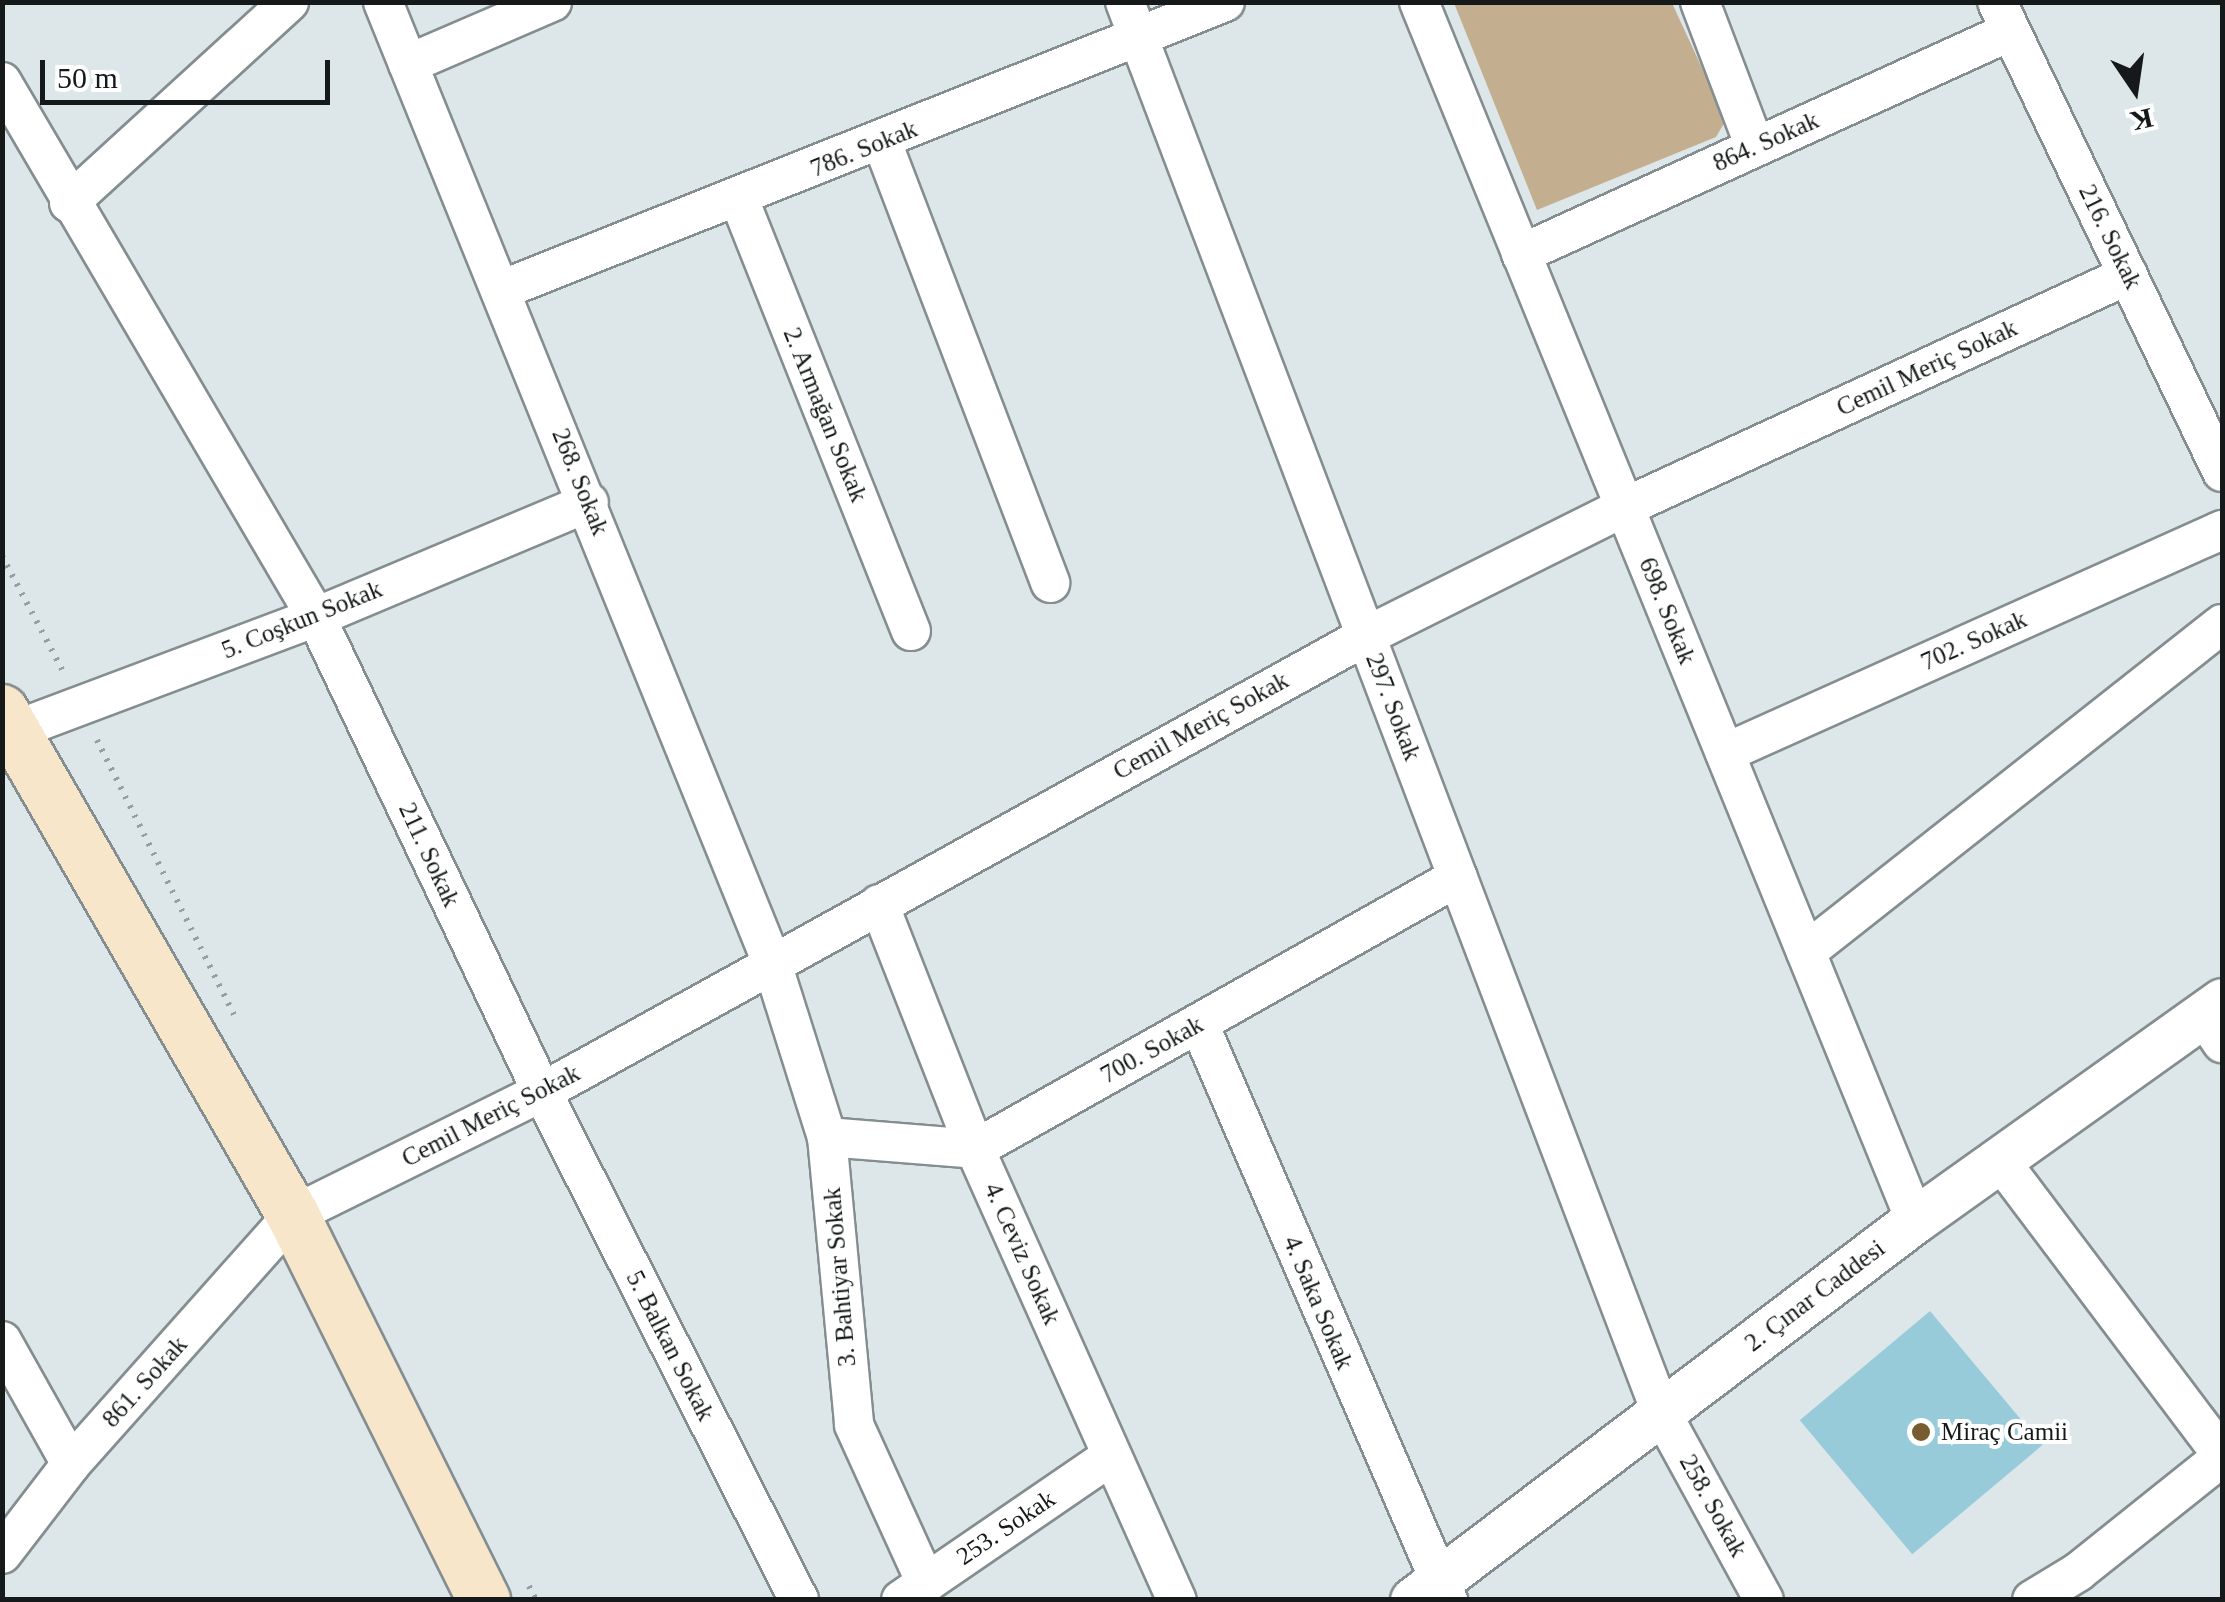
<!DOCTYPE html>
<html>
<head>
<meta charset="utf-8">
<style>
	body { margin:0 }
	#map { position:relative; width:2225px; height:1602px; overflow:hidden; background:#dde7ea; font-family:Georgia,serif }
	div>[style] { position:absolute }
	.green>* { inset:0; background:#c3af8f }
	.building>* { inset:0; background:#98cbd9; transform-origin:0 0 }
	.path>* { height:6px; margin-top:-3px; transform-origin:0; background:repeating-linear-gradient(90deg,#969ea1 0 2.5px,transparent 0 10.5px) }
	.roads { filter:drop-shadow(2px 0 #848d90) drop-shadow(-2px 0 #848d90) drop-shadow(0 2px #848d90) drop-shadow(0 -2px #848d90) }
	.minor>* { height:38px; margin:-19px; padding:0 19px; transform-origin:19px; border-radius:19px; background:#fff }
	.tertiary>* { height:45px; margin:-22.5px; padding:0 22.5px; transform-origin:22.5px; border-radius:22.5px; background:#fff }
	.secondary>* { height:52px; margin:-26px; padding:0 26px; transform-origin:26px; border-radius:26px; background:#f7e6c9 }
	.dots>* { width:28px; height:28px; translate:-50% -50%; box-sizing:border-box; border:5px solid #fff; border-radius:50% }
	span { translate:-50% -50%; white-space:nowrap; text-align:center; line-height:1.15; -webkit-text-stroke:8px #fff; paint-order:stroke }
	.street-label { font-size:25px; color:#15191a }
	.poi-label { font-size:25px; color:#15191a }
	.left { translate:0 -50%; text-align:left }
	.frame { position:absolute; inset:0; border:5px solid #15191a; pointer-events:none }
	.north { position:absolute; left:2085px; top:40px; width:100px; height:100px; -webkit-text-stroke:8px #fff; paint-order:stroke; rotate:167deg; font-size:28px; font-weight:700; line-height:40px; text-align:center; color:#15191a }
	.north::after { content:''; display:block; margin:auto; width:35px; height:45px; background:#15191a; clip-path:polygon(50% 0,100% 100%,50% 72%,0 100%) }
	.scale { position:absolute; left:40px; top:60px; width:290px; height:45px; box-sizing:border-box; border:5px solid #15191a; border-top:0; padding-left:12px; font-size:30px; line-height:35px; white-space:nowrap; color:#15191a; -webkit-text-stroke:8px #fff; paint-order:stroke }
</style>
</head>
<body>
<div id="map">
	<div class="green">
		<div style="clip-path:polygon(1454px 3px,1672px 3px,1726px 120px,1716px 137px,1537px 210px)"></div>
	</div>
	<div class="building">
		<div style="left:1930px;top:1311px;width:175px;height:170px;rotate:50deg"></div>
	</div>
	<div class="path">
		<div style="left:2px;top:556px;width:135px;rotate:62.1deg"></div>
		<div style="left:97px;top:740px;width:307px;rotate:63.5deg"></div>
		<div style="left:529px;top:1586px;width:16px;rotate:63deg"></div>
	</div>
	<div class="roads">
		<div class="minor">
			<div style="left:383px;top:2px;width:1037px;rotate:67.96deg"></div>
			<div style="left:772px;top:963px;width:182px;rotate:72.5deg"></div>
			<div style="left:827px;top:1137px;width:289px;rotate:84.6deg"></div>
			<div style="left:854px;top:1425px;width:174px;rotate:65.5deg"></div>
			<div style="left:1125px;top:2px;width:1508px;rotate:69.19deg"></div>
			<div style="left:1661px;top:1412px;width:214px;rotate:61.3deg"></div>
			<div style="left:1419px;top:2px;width:1315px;rotate:67.84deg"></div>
			<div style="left:1700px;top:2px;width:155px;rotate:69.2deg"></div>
			<div style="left:1997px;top:2px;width:521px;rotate:64.42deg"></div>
			<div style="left:408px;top:64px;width:157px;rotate:-23.3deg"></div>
			<div style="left:2px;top:82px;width:620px;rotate:59.59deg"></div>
			<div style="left:316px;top:617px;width:526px;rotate:64.56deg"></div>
			<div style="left:542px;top:1092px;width:569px;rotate:63.16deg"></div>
			<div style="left:882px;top:142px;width:472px;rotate:69.1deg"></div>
			<div style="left:739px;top:199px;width:465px;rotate:68.3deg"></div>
			<div style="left:69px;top:203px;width:298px;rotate:-42.4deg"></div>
			<div style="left:1521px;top:254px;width:538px;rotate:-24.47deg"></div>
			<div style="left:501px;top:290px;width:779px;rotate:-21.69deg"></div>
			<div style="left:13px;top:731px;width:324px;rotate:-20.6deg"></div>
			<div style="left:316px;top:617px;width:296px;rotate:-22.8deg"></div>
			<div style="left:1725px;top:753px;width:545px;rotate:-24.17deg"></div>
			<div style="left:879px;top:904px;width:263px;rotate:68.6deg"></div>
			<div style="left:975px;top:1149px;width:494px;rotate:65.9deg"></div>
			<div style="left:1806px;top:952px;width:530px;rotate:-38.25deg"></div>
			<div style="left:2203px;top:1015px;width:34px;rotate:56deg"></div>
			<div style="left:1199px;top:1024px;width:628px;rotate:66.62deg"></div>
			<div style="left:827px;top:1137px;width:148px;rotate:4.6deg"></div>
			<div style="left:975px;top:1149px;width:554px;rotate:-29.39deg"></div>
			<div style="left:1999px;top:1159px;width:371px;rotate:53deg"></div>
			<div style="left:2px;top:1341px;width:141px;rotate:60.7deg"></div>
			<div style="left:2px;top:1554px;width:113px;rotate:-52.5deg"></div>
			<div style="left:71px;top:1464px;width:334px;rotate:-48.3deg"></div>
			<div style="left:293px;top:1215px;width:278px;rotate:-26.3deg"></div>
			<div style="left:542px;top:1092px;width:942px;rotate:-28.96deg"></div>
			<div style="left:1366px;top:636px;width:289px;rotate:-26.5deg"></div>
			<div style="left:1625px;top:507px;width:554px;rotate:-24.76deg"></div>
			<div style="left:901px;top:1600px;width:255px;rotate:-34.4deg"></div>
			<div style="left:2032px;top:1600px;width:54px;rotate:-31.3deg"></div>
			<div style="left:2078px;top:1572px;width:184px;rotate:-38.6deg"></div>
		</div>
		<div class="tertiary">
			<div style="left:1413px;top:1600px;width:630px;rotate:-37.12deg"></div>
			<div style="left:1915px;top:1220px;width:377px;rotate:-35.5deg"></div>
		</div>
		<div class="secondary">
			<div style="left:2px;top:711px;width:582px;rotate:60deg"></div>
			<div style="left:293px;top:1215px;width:430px;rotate:63.6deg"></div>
		</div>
	</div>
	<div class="dots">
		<div style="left:1921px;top:1432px;background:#765c2e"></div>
	</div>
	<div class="street-label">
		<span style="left:1766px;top:142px;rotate:-24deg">864. Sokak</span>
		<span style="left:864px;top:149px;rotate:-22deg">786. Sokak</span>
		<span style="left:2110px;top:237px;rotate:64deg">216. Sokak</span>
		<span style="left:1927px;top:368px;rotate:-25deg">Cemil Meriç Sokak</span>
		<span style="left:825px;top:415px;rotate:68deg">2. Armağan Sokak</span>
		<span style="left:580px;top:482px;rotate:68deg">268. Sokak</span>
		<span style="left:1667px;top:611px;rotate:68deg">698. Sokak</span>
		<span style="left:302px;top:620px;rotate:-22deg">5. Coşkun Sokak</span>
		<span style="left:1974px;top:641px;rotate:-24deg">702. Sokak</span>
		<span style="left:1393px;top:707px;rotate:69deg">297. Sokak</span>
		<span style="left:1201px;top:726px;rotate:-29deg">Cemil Meriç Sokak</span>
		<span style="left:429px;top:855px;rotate:65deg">211. Sokak</span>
		<span style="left:1152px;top:1050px;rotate:-29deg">700. Sokak</span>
		<span style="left:491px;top:1116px;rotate:-27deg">Cemil Meriç Sokak</span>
		<span style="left:1022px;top:1254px;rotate:66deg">4. Ceviz Sokak</span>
		<span style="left:840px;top:1277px;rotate:-95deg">3. Bahtiyar Sokak</span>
		<span style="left:1815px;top:1296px;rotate:-37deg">2. Çınar Caddesi</span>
		<span style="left:1318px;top:1303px;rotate:67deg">4. Saka Sokak</span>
		<span style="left:670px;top:1346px;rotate:63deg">5. Balkan Sokak</span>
		<span style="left:145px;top:1382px;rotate:-48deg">861. Sokak</span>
		<span style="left:1713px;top:1506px;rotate:61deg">258. Sokak</span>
		<span style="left:1006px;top:1528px;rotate:-34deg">253. Sokak</span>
	</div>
	<div class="poi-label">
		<span class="left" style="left:1941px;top:1432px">Miraç Camii</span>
	</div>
	<div class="frame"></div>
	<div class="north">K</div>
	<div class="scale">50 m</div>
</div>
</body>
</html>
